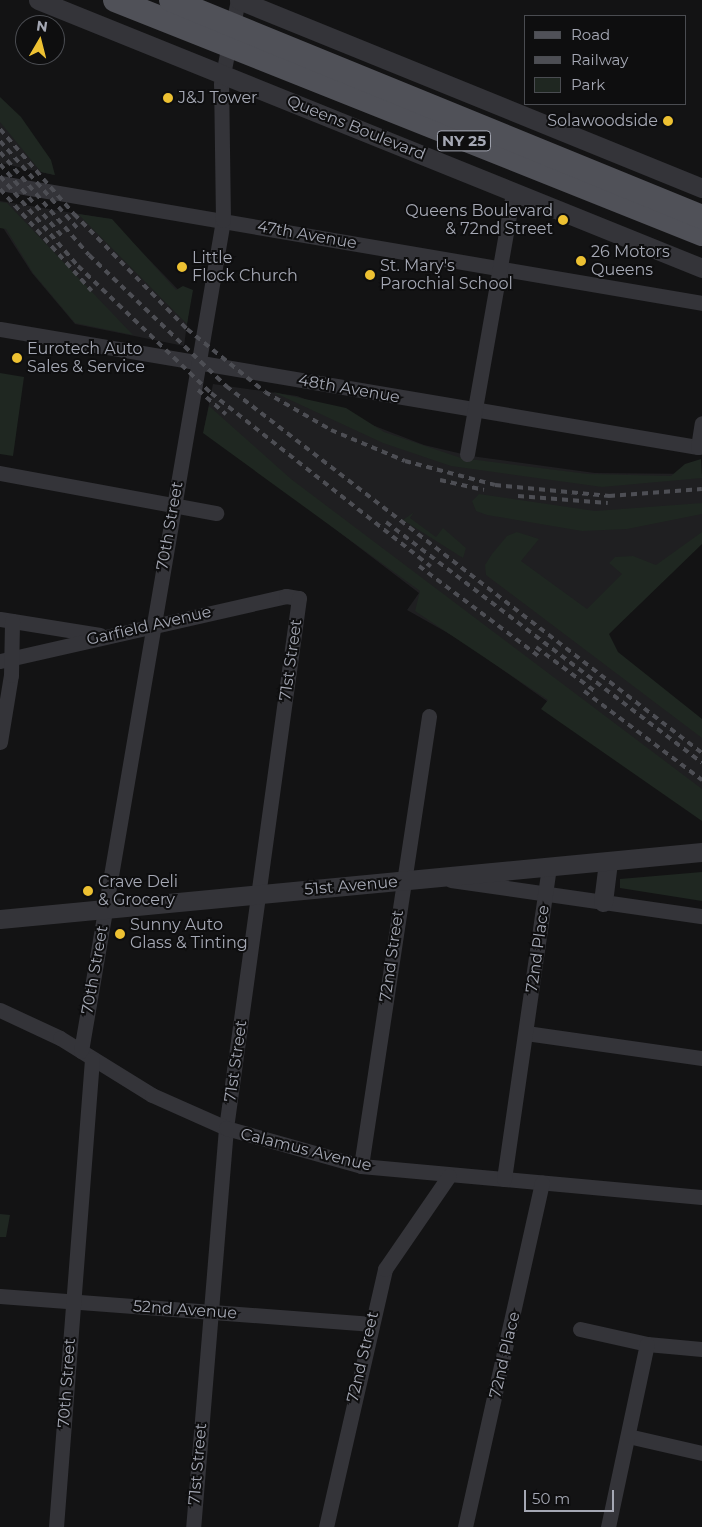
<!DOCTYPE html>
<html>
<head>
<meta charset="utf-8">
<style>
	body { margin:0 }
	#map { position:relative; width:702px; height:1527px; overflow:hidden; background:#131314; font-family:Montserrat,sans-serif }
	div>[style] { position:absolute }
	.built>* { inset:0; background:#1f1f21 }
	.green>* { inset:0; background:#1f2721 }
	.minor>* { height:15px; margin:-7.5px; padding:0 7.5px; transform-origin:7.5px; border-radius:7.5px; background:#343439 }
	.tertiary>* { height:19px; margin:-9.5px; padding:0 9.5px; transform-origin:9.5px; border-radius:9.5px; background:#343439 }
	.primary>* { height:24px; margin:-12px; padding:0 12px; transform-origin:12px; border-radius:12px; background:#505158 }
	.rail>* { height:4px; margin-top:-2px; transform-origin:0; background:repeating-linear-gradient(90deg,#4d4e54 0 6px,transparent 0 11px) }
	.dots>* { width:14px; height:14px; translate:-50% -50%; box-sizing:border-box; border:2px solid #0e0e0f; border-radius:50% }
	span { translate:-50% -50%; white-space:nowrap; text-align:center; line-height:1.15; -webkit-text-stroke:4px #0e0e0f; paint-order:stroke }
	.shield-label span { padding:1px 4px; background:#0e0e0f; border:1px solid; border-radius:4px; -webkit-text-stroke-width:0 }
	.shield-label { font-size:15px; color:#a5a8b4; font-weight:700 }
	.poi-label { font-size:16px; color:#a5a8b4 }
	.left { translate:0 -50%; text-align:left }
	.right { translate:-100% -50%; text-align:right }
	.street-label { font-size:16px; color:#a5a8b4 }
	.legend { position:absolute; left:524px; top:15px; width:162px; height:90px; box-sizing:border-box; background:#0e0e0f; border:1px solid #4a4c51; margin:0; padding:6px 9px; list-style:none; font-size:15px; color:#a5a8b4 }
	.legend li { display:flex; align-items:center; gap:10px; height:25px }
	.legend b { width:25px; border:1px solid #4a4c51 }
	.north { position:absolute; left:15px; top:15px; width:50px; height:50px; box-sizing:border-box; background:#0e0e0f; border:1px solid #4a4c51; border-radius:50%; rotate:8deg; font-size:14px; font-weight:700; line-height:20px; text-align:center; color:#a5a8b4 }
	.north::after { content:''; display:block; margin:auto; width:18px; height:22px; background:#edc132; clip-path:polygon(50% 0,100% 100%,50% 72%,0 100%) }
	.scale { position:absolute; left:524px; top:1490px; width:90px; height:22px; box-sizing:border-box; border:2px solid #a5a8b4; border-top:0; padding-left:6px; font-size:15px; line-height:18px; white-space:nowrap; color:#a5a8b4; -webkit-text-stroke:4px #0e0e0f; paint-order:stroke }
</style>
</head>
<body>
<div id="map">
	<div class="built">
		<div style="clip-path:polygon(0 98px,51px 168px,54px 175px,0 163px)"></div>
		<div style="clip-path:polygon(0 201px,110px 219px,190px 302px,184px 346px,75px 324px,32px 273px,0 223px)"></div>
		<div style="clip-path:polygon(213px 384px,297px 396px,424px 445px,471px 456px,595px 473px,702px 474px,702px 541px,603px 637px,618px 659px,702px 724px,702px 811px,462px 641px,407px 610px,419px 593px,204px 429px)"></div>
	</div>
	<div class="green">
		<div style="clip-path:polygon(0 97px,21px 117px,51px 160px,55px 175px,41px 172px,0 122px)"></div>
		<div style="clip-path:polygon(0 202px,7px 203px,133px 335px,75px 323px,33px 273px,6px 229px,0 228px)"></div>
		<div style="clip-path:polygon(78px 214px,112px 219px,176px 290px,183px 286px,193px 290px,187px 324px)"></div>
		<div style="clip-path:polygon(0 373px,24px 377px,13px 456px,0 454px)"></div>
		<div style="clip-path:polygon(273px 392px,346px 408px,384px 432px,461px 458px,588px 474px,671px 476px,685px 464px,701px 459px,702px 478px,602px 487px,451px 466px,383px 443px)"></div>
		<div style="clip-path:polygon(209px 406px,291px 479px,702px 789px,702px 821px,541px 709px,548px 700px,415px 611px,420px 591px,203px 433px)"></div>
		<div style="clip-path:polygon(479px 494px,595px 511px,702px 503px,702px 514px,627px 529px,582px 531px,487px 515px,476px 511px,472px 501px)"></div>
		<div style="clip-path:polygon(414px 512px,410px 518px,436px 537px,443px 528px,466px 548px,463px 558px,403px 520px)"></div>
		<div style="clip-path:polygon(517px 532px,539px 539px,521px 561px,587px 609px,622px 574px,609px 563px,615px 557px,633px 556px,656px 565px,702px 532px,702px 544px,609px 634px,618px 652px,702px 719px,702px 738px,486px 575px,485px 565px,492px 554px,507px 536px)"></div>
		<div style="clip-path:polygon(702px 872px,702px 901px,620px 888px,620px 879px)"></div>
		<div style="clip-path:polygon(0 1214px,10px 1215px,6px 1237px,0 1237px)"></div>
	</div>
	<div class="minor">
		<div style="left:0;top:183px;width:712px;rotate:9.7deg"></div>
		<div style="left:0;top:329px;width:708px;rotate:9.6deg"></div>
		<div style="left:698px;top:447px;width:24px;rotate:-81deg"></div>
		<div style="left:467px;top:454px;width:266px;rotate:-80deg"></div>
		<div style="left:0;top:473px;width:220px;rotate:10.5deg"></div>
		<div style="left:0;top:619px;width:101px;rotate:9.1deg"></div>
		<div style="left:0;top:661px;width:293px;rotate:-12.8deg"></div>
		<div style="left:286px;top:596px;width:13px;rotate:9deg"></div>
		<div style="left:299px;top:598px;width:535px;rotate:97.84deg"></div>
		<div style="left:226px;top:1128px;width:400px;rotate:94.7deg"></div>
		<div style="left:0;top:742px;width:68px;rotate:-80.7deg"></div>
		<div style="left:11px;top:675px;width:54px;rotate:-88.9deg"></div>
		<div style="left:451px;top:880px;width:254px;rotate:8.2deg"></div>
		<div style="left:0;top:1010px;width:66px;rotate:25deg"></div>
		<div style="left:60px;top:1038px;width:108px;rotate:31.8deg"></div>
		<div style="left:152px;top:1095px;width:81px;rotate:24deg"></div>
		<div style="left:226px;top:1128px;width:140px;rotate:15.7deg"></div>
		<div style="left:361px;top:1166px;width:342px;rotate:5.2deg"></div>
		<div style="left:526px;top:1033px;width:178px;rotate:8.1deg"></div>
		<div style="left:81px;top:1051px;width:843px;rotate:-80.3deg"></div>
		<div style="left:223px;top:220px;width:136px;rotate:-90.8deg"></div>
		<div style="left:221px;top:84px;width:86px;rotate:-78.6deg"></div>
		<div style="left:361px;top:1166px;width:455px;rotate:-81.4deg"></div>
		<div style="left:504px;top:1179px;width:315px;rotate:-81.8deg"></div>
		<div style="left:0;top:1296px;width:370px;rotate:4.3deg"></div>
		<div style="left:580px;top:1329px;width:69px;rotate:12.6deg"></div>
		<div style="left:647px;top:1344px;width:55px;rotate:5.2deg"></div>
		<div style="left:628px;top:1436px;width:76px;rotate:12.9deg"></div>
		<div style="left:56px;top:1527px;width:469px;rotate:-85.6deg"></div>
		<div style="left:326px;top:1527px;width:265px;rotate:-77.1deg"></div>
		<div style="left:385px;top:1269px;width:113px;rotate:-55.5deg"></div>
		<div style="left:465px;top:1527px;width:353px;rotate:-77.4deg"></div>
		<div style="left:608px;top:1527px;width:187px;rotate:-78deg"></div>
	</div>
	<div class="tertiary">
		<div style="left:38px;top:0;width:716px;rotate:21.98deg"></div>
		<div style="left:239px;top:0;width:500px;rotate:22.1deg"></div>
		<div style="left:603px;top:902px;width:40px;rotate:-82.9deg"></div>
		<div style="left:0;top:919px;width:705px;rotate:-5.45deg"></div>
	</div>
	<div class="primary">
		<div style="left:115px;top:0;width:632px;rotate:21.73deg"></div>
		<div style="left:171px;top:0;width:574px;rotate:22.23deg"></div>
	</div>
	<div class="rail">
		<div style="left:0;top:129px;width:113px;rotate:49deg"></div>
		<div style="left:74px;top:214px;width:161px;rotate:45.5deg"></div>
		<div style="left:187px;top:329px;width:100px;rotate:38.9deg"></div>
		<div style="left:265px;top:392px;width:76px;rotate:29.9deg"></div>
		<div style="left:331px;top:430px;width:80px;rotate:22.7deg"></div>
		<div style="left:405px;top:461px;width:93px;rotate:14.9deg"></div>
		<div style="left:495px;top:485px;width:115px;rotate:5.5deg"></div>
		<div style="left:609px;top:496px;width:93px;rotate:-4.3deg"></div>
		<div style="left:0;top:141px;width:118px;rotate:48.4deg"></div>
		<div style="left:0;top:152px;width:136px;rotate:49.2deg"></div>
		<div style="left:89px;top:255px;width:190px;rotate:43.7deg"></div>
		<div style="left:226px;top:386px;width:601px;rotate:37.63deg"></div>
		<div style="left:0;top:164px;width:95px;rotate:49.3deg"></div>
		<div style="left:0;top:176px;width:119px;rotate:49.1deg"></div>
		<div style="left:78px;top:266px;width:184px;rotate:43.7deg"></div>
		<div style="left:211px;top:393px;width:280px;rotate:38.3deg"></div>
		<div style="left:0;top:189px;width:137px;rotate:48deg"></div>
		<div style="left:198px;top:390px;width:37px;rotate:41deg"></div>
		<div style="left:440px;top:480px;width:45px;rotate:12.8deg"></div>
		<div style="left:518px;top:496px;width:90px;rotate:4.4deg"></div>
		<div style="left:386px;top:522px;width:397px;rotate:37.3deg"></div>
		<div style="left:419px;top:566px;width:153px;rotate:37deg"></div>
		<div style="left:536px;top:647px;width:75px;rotate:36.9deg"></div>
		<div style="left:584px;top:691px;width:148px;rotate:37deg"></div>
	</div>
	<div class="dots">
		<div style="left:168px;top:98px;background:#edc132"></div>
		<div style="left:668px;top:121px;background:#edc132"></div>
		<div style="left:563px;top:220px;background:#edc132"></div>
		<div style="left:581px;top:261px;background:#edc132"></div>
		<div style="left:182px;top:267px;background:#edc132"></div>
		<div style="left:370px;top:275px;background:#edc132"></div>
		<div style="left:17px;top:358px;background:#edc132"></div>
		<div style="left:88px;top:891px;background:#edc132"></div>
		<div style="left:120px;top:934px;background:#edc132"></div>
	</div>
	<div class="shield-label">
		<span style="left:464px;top:141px">NY 25</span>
	</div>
	<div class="poi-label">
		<span class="left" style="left:178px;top:98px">J&amp;J Tower</span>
		<span class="right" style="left:658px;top:121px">Solawoodside</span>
		<span class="right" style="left:553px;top:220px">Queens Boulevard<br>&amp; 72nd Street</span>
		<span class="left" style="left:591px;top:261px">26 Motors<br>Queens</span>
		<span class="left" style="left:192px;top:267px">Little<br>Flock Church</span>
		<span class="left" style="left:380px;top:275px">St. Mary's<br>Parochial School</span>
		<span class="left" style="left:27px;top:358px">Eurotech Auto<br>Sales &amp; Service</span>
		<span class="left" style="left:98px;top:891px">Crave Deli<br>&amp; Grocery</span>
		<span class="left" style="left:130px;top:934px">Sunny Auto<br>Glass &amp; Tinting</span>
	</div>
	<div class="street-label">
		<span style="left:356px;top:128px;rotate:22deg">Queens Boulevard</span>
		<span style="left:307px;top:235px;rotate:10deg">47th Avenue</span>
		<span style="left:349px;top:389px;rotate:10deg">48th Avenue</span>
		<span style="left:170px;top:526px;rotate:-80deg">70th Street</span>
		<span style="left:149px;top:626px;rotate:-13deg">Garfield Avenue</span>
		<span style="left:291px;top:660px;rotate:-82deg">71st Street</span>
		<span style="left:351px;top:886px;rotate:-5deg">51st Avenue</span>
		<span style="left:538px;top:949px;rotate:-82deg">72nd Place</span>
		<span style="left:392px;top:956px;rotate:-82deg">72nd Street</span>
		<span style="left:95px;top:970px;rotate:-80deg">70th Street</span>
		<span style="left:236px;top:1061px;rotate:-82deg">71st Street</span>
		<span style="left:306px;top:1150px;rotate:14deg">Calamus Avenue</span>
		<span style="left:185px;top:1310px;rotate:4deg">52nd Avenue</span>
		<span style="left:505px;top:1355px;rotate:-77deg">72nd Place</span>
		<span style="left:363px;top:1357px;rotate:-77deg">72nd Street</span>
		<span style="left:67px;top:1383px;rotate:-86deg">70th Street</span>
		<span style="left:198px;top:1464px;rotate:-85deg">71st Street</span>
	</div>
	<ul class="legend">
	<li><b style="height:6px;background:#505158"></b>Road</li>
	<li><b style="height:6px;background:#4d4e54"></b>Railway</li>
	<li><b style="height:14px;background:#1f2721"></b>Park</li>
	</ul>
	<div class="north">N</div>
	<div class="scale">50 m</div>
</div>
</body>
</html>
